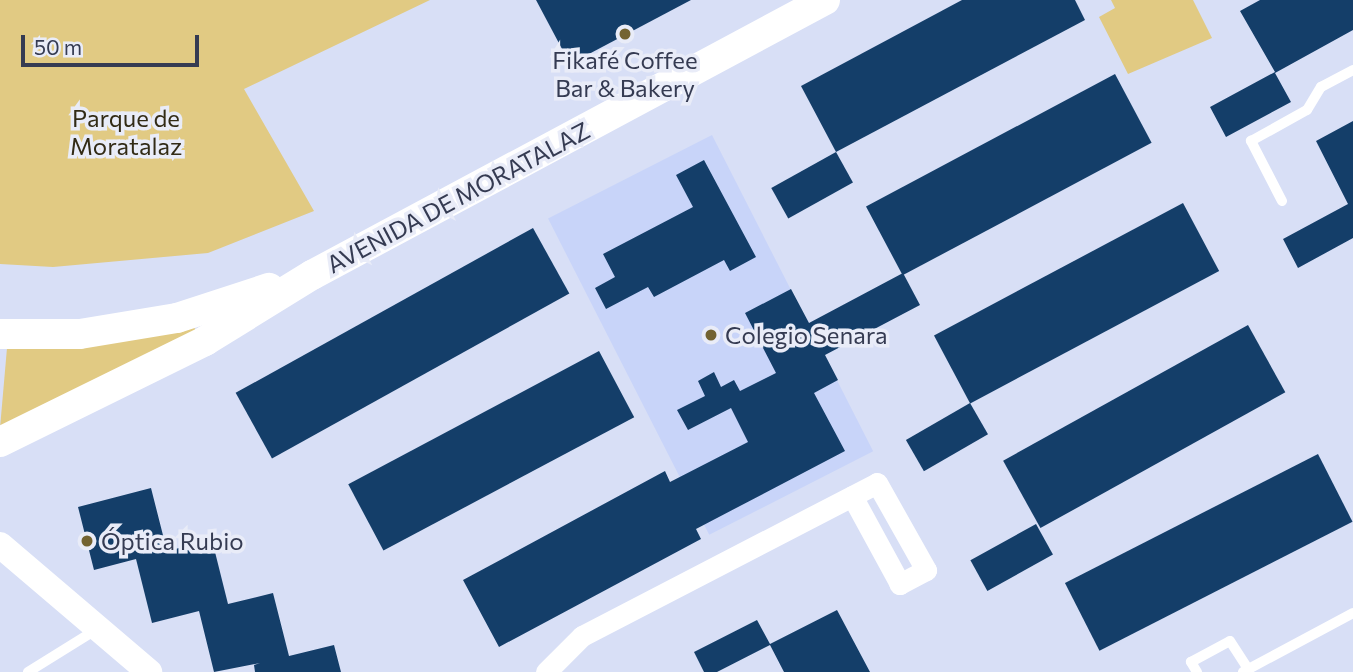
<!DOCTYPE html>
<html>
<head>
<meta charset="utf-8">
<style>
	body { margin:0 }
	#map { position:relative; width:1353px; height:672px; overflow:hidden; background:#d8dff6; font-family:Commissioner,sans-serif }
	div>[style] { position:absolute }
	.built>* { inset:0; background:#c8d4f9; transform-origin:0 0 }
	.green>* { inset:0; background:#e1ca83 }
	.building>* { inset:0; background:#143e69; transform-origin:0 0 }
	.service>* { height:10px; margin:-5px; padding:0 5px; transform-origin:5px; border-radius:5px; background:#fff }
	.minor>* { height:21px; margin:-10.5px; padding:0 10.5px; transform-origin:10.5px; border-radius:10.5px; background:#fff }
	.tertiary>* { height:26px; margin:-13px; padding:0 13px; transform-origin:13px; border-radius:13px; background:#fff }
	.secondary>* { height:30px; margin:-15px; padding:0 15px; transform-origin:15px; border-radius:15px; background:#fff }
	.dots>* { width:19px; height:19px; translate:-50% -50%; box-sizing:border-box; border:4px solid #e9ecf8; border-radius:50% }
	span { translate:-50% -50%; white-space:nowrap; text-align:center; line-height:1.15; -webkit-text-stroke:7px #e9ecf8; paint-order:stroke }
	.poi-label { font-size:24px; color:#353b52 }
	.left { translate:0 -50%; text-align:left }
	.park-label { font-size:24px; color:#322b16 }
	.street-label { font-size:24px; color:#353b52 }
	.scale { position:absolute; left:21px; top:35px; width:178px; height:32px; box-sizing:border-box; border:4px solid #353b52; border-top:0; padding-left:9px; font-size:21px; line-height:24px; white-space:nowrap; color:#353b52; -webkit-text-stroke:5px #e9ecf8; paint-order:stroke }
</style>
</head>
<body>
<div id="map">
	<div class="built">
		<div style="left:712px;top:135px;width:355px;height:184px;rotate:63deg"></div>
	</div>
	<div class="green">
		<div style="clip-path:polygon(0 0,430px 0,244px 89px,314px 211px,208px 253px,53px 267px,0 264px)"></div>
		<div style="clip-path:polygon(1111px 0,1193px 0,1212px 38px,1128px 74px,1099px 17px,1115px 8px)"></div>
		<div style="clip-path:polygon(194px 327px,196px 331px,0 428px,7px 348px)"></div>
	</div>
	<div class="building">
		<div style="clip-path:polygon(536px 0,691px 0,570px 64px)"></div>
		<div style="clip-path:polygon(962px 0,1075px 0,1085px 20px,836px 152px,801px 86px)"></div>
		<div style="clip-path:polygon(1260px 0,1353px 0,1353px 30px,1275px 73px,1291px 102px,1226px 137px,1210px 107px,1275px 72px,1240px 11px)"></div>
		<div style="left:1115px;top:74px;width:78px;height:282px;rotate:62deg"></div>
		<div style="clip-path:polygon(1353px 121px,1353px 238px,1298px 268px,1283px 239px,1348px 204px,1316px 141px)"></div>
		<div style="left:836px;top:152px;width:35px;height:74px;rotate:61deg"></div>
		<div style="clip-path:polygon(704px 160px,756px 257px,730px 271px,724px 260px,654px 297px,648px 287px,606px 309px,595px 288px,615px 277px,603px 254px,693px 207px,676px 175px)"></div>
		<div style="left:1183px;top:203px;width:77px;height:282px;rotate:62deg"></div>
		<div style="left:533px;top:228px;width:75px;height:340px;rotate:61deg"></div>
		<div style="clip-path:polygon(903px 273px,920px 305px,825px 355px,838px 380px,814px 393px,845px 451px,696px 529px,701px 539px,499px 647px,463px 580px,665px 471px,670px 482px,748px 442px,731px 408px,688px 430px,677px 410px,705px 396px,698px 381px,714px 372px,721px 387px,734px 380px,740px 391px,776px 373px,745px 313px,791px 289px,809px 323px)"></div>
		<div style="left:1248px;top:325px;width:77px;height:280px;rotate:61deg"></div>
		<div style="left:599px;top:351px;width:75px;height:284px;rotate:62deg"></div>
		<div style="left:970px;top:403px;width:36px;height:74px;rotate:60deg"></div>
		<div style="left:1318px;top:454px;width:76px;height:284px;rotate:63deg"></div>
		<div style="clip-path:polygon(151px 488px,167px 551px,212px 540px,228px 604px,273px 593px,289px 656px,334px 645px,341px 672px,255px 672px,254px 665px,260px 663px,214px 672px,199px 611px,152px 623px,136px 559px,94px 570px,78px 507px)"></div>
		<div style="left:1036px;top:524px;width:35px;height:75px;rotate:61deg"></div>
		<div style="clip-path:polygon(837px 610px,870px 672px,784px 672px,770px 645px,717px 672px,704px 672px,694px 652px,757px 620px,770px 644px)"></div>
	</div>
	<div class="service">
		<div style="left:1282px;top:201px;width:68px;rotate:-117.3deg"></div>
		<div style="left:1251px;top:141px;width:64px;rotate:-29deg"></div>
		<div style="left:1307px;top:110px;width:27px;rotate:-59deg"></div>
		<div style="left:1321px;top:87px;width:36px;rotate:-28deg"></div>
		<div style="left:28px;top:672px;width:81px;rotate:-31.9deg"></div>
		<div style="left:1197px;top:672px;width:12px;rotate:-121deg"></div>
		<div style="left:1191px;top:662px;width:44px;rotate:-28.3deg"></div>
		<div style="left:1230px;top:641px;width:33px;rotate:57deg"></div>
		<div style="left:1243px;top:672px;width:125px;rotate:-28.2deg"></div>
	</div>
	<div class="minor">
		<div style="left:546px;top:672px;width:51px;rotate:-45deg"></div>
		<div style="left:582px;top:636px;width:332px;rotate:-27.4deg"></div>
		<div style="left:877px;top:483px;width:100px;rotate:60.6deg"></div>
		<div style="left:926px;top:570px;width:30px;rotate:152deg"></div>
		<div style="left:900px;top:584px;width:100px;rotate:-118.6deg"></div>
	</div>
	<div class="tertiary">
		<div style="left:0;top:545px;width:196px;rotate:40.4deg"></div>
	</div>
	<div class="secondary">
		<div style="left:0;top:334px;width:80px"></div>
		<div style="left:80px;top:334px;width:98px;rotate:-9.4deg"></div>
		<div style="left:177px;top:318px;width:97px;rotate:-18.1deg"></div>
		<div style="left:0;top:442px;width:229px;rotate:-26.2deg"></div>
		<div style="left:205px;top:341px;width:126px;rotate:-31.7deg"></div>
		<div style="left:312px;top:275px;width:582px;rotate:-28.19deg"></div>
	</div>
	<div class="dots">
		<div style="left:625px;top:34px;background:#736331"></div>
		<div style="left:711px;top:335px;background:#736331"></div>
		<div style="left:87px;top:541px;background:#736331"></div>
	</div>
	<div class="poi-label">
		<span style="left:625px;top:74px">Fikafé Coffee<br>Bar &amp; Bakery</span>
		<span class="left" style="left:725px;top:335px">Colegio Senara</span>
		<span class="left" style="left:101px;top:541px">Óptica Rubio</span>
	</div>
	<div class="park-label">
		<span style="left:126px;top:132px">Parque de<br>Moratalaz</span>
	</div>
	<div class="street-label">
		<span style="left:458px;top:197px;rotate:-28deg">AVENIDA DE MORATALAZ</span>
	</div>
	<div class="scale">50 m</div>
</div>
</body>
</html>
